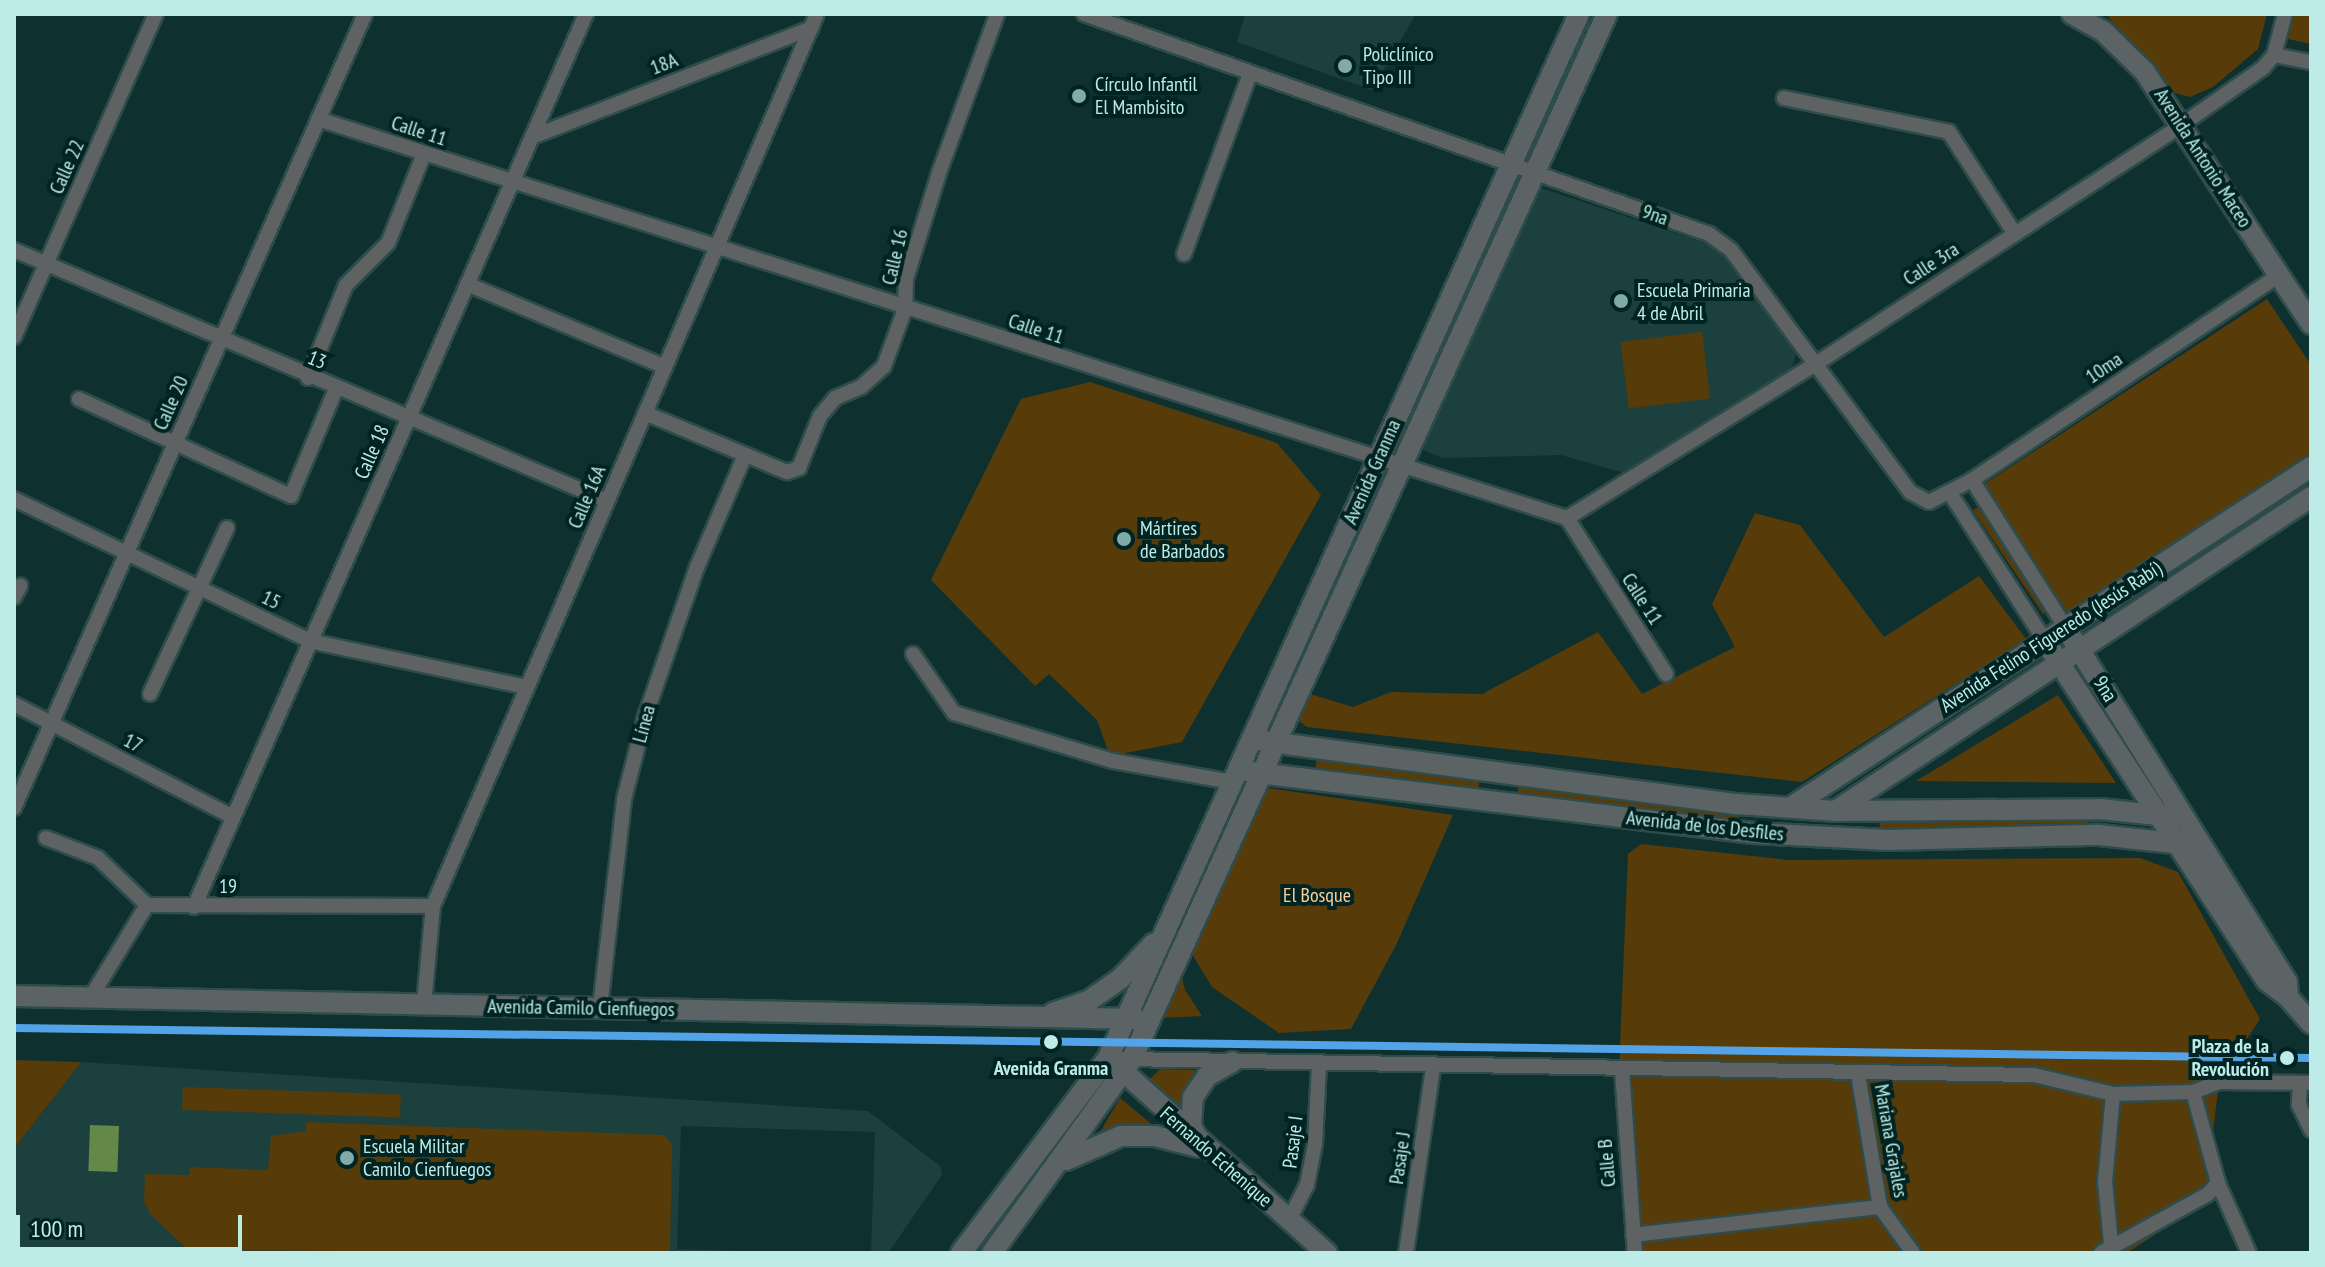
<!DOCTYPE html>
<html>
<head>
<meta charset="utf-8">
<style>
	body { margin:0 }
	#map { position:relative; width:2325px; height:1267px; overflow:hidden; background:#0e3130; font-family:"PT Sans Narrow",sans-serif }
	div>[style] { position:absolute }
	.built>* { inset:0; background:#1c403e }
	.green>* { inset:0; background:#573b09; transform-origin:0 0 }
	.water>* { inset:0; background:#648847; transform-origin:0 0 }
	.roads { filter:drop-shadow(2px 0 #2d4c4b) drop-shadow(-2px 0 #2d4c4b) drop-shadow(0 2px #2d4c4b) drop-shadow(0 -2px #2d4c4b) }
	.street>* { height:14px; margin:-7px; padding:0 7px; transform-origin:7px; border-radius:7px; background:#5e6263 }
	.secondary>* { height:20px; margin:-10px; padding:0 10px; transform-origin:10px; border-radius:10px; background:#5c6364 }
	.rail-1>* { height:8px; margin:-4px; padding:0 4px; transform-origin:4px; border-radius:4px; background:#53a3e8 }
	.dots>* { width:22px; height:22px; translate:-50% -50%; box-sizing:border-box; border:4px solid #012321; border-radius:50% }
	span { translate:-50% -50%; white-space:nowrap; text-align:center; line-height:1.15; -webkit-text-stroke:8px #012321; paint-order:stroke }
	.poi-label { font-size:20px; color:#bdece8 }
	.left { translate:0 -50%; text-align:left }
	.street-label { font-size:20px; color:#bdece8 }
	.park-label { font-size:20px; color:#fbcf9b }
	.stop-label { font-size:20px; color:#bdece8; font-weight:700 }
	.right { translate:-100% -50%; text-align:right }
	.frame { position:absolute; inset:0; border:16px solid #bdece8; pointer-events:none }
	.scale { position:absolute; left:16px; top:1215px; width:226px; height:36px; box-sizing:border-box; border:4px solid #bdece8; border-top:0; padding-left:10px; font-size:24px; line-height:28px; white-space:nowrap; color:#bdece8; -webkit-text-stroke:6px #012321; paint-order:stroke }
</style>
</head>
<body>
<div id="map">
	<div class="built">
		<div style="clip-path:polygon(1245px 14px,1416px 14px,1372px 90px,1237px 42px)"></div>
		<div style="clip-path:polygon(1535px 186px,1721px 248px,1796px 354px,1791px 371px,1628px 474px,1561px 455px,1442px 458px,1419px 448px)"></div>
		<div style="clip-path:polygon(81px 1062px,868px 1111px,940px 1166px,942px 1175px,888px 1253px,871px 1253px,875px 1132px,681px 1126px,677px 1249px,820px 1253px,14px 1253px,14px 1149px)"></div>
	</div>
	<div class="green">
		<div style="clip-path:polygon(2106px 14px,2267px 14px,2258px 49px,2213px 87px,2190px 97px,2171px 92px)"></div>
		<div style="clip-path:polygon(2294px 14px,2311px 14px,2311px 44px,2288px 39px)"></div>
		<div style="clip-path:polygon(2267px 299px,2311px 365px,2311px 460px,2071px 618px,1983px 485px)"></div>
		<div style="left:1702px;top:332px;width:67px;height:82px;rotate:83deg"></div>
		<div style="clip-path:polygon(1090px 382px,1277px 443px,1321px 495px,1182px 742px,1110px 756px,1097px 720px,1049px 674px,1035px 686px,931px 580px,1021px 399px)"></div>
		<div style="left:1978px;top:507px;width:125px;height:6px;rotate:56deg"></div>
		<div style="clip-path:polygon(1755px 513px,1800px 525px,1884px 637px,1979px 576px,2026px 639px,1802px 782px,1307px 727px,1298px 720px,1310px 694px,1353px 707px,1391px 692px,1482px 694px,1598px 632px,1642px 694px,1735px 647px,1712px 604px)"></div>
		<div style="left:2018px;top:675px;width:7px;height:179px;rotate:56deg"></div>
		<div style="clip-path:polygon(2058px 695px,2116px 783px,1916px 781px)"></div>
		<div style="left:1317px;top:758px;width:164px;height:12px;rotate:8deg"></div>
		<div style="clip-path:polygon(1519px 786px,1739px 816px,1739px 824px,1516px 796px)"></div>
		<div style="clip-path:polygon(1262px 787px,1453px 815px,1397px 943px,1351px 1029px,1279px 1033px,1212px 987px,1192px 954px)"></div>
		<div style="clip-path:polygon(2088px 816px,2087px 827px,1880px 828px,1879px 820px)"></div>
		<div style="clip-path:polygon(1641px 844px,1789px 860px,2140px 858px,2178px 872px,2260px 1019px,2219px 1082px,2212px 1140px,2217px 1194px,2127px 1253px,1635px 1253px,1619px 1070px,1628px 854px)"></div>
		<div style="clip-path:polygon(1180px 967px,1185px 990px,1202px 1016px,1160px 1018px)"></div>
		<div style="clip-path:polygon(14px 1060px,81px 1062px,14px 1149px)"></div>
		<div style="clip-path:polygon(1160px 1069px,1204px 1070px,1183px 1122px,1149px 1091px,1150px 1079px)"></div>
		<div style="left:183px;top:1087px;width:218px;height:23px;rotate:2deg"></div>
		<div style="clip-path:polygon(1120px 1098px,1155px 1127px,1099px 1134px)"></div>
		<div style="left:1087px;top:1101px;width:6px;height:188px;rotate:39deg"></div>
		<div style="clip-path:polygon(305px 1122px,664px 1135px,672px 1145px,670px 1253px,188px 1250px,151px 1215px,144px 1202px,145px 1174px,189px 1175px,190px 1167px,268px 1170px,271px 1136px,307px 1131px)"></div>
	</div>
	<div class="water">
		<div style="left:90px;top:1125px;width:29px;height:46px;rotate:2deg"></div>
	</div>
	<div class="roads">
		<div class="street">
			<div style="left:1084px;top:14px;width:663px;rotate:19.39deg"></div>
			<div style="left:1709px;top:234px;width:27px;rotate:36deg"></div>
			<div style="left:1731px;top:250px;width:301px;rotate:53.5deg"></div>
			<div style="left:1910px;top:492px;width:21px;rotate:28deg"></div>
			<div style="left:1929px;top:502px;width:48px;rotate:-27.1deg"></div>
			<div style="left:1972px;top:480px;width:369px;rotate:-33.7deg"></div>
			<div style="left:2274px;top:55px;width:38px;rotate:11deg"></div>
			<div style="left:1784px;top:98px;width:168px;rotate:11.6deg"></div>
			<div style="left:1949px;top:132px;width:121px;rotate:57.1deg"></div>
			<div style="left:318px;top:119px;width:1311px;rotate:17.72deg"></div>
			<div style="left:1567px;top:518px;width:185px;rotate:57.6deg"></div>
			<div style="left:532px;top:137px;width:300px;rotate:-21.3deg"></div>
			<div style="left:14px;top:250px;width:644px;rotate:22.94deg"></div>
			<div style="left:1184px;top:254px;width:189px;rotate:-69.9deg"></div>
			<div style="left:467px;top:284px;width:215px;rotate:22.7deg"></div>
			<div style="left:14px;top:337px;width:353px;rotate:-66.3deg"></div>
			<div style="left:308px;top:378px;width:100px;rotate:-67.8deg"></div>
			<div style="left:346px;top:285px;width:59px;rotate:-45deg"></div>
			<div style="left:388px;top:243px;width:96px;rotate:-68deg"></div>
			<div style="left:79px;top:399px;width:233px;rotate:24.6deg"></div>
			<div style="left:291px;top:496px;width:116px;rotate:-67.2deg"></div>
			<div style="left:645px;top:413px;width:154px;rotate:22.6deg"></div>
			<div style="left:787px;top:472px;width:13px;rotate:-18deg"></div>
			<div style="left:799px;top:468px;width:56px;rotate:-68deg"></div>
			<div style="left:820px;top:416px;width:23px;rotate:-50deg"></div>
			<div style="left:835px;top:398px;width:28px;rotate:-23deg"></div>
			<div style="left:861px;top:387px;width:31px;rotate:-42deg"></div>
			<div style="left:884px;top:366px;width:61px;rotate:-69.8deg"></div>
			<div style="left:905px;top:309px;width:30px;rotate:-88deg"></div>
			<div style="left:906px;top:279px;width:114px;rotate:-72.7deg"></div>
			<div style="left:940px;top:170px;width:166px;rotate:-69.9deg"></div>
			<div style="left:1972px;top:480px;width:175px;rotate:57.6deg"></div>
			<div style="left:1950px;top:493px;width:176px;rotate:57.3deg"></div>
			<div style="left:14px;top:499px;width:328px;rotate:25.6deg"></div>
			<div style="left:310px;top:641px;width:222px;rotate:12deg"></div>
			<div style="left:1567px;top:518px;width:291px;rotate:-31.8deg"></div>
			<div style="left:1814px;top:365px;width:441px;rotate:-33.1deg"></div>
			<div style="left:2183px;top:124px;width:98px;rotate:-35deg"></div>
			<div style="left:2263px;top:68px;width:17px;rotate:-50deg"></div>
			<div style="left:2274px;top:55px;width:42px;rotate:-75deg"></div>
			<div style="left:14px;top:597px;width:13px;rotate:-61deg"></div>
			<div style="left:913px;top:654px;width:72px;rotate:55.2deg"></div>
			<div style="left:954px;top:713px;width:166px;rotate:16.8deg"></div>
			<div style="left:1113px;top:761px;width:121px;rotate:10deg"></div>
			<div style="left:150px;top:694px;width:183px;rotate:-65.1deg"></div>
			<div style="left:14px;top:704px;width:246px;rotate:27.3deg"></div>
			<div style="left:14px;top:808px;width:868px;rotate:-66.15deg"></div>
			<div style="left:46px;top:838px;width:56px;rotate:21deg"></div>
			<div style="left:98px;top:858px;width:68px;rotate:43.8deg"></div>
			<div style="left:147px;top:905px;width:286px;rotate:0.2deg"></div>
			<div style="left:194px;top:907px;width:975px;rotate:-66.3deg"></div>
			<div style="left:91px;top:997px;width:108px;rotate:-58.7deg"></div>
			<div style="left:424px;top:1004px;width:98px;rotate:-84.8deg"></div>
			<div style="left:433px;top:906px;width:971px;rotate:-66.71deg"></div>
			<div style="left:600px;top:1008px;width:210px;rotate:-83.4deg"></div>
			<div style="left:624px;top:799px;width:85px;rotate:-75.6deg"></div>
			<div style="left:645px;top:717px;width:159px;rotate:-70.9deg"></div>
			<div style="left:697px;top:567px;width:122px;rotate:-66.8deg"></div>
			<div style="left:1124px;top:1059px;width:910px;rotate:1.01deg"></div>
			<div style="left:2034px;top:1075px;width:81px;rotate:13.5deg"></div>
			<div style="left:2113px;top:1094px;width:80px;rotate:-1.4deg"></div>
			<div style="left:2193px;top:1092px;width:28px;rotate:-21deg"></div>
			<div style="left:2219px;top:1082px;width:92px;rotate:0.6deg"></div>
			<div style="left:1622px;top:1069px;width:184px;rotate:86deg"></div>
			<div style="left:1858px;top:1074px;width:135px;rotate:80.6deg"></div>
			<div style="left:1880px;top:1207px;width:57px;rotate:54.3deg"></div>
			<div style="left:2300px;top:1083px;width:22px;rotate:93deg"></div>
			<div style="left:2299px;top:1105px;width:28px;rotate:64deg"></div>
			<div style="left:2193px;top:1092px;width:94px;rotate:74.6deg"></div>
			<div style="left:2218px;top:1183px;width:77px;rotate:66.1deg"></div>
			<div style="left:1289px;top:1220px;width:39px;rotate:-63deg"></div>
			<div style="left:1307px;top:1185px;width:42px;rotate:-79deg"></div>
			<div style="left:1315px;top:1144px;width:79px;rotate:-87.1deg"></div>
			<div style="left:1633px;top:1235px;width:249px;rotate:-6.5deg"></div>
			<div style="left:2111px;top:1244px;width:62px;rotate:-95.5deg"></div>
			<div style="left:2105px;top:1182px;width:88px;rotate:-84.8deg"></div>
			<div style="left:1406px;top:1253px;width:187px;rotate:-81.7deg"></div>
			<div style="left:2101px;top:1253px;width:122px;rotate:-28.9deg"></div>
			<div style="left:2208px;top:1194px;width:15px;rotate:-48deg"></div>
		</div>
		<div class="secondary">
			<div style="left:2072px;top:14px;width:35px;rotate:29deg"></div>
			<div style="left:2103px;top:31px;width:59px;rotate:44.3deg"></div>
			<div style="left:2145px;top:72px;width:302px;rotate:56.6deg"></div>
			<div style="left:2045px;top:641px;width:406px;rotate:56.9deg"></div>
			<div style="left:2267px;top:981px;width:26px;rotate:37deg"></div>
			<div style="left:2288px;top:997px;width:15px;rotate:-94deg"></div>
			<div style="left:2287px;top:982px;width:417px;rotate:-122deg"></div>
			<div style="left:1263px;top:741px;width:478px;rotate:7.6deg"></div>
			<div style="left:1737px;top:804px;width:99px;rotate:4deg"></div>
			<div style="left:1836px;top:811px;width:264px;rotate:-0.4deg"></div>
			<div style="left:2100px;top:809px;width:85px;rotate:6deg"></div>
			<div style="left:1250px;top:772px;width:507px;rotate:6.91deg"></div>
			<div style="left:1753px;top:833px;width:135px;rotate:3deg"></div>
			<div style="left:1888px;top:840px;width:211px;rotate:-1.4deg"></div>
			<div style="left:2099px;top:835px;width:75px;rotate:6.1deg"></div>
			<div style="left:1791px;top:807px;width:621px;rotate:-33.18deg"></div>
			<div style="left:1835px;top:811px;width:570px;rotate:-33.41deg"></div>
			<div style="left:14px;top:996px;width:1122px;rotate:1.17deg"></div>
			<div style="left:2288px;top:997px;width:35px;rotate:49deg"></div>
			<div style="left:1053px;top:1013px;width:39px;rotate:-19deg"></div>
			<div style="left:1090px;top:1000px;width:38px;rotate:-35deg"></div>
			<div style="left:1121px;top:978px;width:47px;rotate:-46.7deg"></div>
			<div style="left:1117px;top:1066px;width:281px;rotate:41.7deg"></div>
			<div style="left:1200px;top:1143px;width:19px;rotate:-118deg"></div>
			<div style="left:1191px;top:1126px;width:29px;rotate:-86deg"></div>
			<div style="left:1193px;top:1097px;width:25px;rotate:-56deg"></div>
			<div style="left:1207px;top:1076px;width:29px;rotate:-29deg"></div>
			<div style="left:1066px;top:1160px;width:60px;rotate:-23.6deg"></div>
			<div style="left:1121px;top:1136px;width:34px"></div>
			<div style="left:1155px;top:1136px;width:44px;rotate:14.3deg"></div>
			<div style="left:961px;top:1253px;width:244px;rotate:-53deg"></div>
			<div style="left:1108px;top:1058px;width:1145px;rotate:-65.72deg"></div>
			<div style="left:992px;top:1253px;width:239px;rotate:-54.2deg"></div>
			<div style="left:1132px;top:1059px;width:1148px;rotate:-65.56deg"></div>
		</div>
	</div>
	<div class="rail-1">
		<div style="left:14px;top:1028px;width:2297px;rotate:0.75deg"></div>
	</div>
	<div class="dots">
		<div style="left:1345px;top:66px;background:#80aba8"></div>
		<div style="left:1079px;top:96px;background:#80aba8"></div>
		<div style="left:1621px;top:301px;background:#80aba8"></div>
		<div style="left:1124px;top:539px;background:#80aba8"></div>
		<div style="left:1051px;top:1042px;background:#bdece8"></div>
		<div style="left:2287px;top:1058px;background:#bdece8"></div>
		<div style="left:347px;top:1158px;background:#80aba8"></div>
	</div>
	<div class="poi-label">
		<span class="left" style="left:1363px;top:66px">Policlínico<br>Tipo III</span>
		<span class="left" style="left:1095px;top:96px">Círculo Infantil<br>El Mambisito</span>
		<span class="left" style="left:1637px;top:302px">Escuela Primaria<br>4 de Abril</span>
		<span class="left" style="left:1140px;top:540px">Mártires<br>de Barbados</span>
		<span class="left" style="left:363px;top:1158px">Escuela Militar<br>Camilo Cienfuegos</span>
	</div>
	<div class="street-label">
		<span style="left:664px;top:64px;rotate:-21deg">18A</span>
		<span style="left:419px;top:131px;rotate:18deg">Calle 11</span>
		<span style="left:2203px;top:158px;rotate:57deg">Avenida Antonio Maceo</span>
		<span style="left:67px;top:167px;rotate:-66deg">Calle 22</span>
		<span style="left:1655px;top:215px;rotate:19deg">9na</span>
		<span style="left:895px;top:257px;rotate:-77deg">Calle 16</span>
		<span style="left:1931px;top:264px;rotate:-33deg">Calle 3ra</span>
		<span style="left:1036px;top:329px;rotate:18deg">Calle 11</span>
		<span style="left:317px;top:360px;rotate:22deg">13</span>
		<span style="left:2104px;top:368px;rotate:-34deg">10ma</span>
		<span style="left:171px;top:403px;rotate:-66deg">Calle 20</span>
		<span style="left:372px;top:452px;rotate:-66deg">Calle 18</span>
		<span style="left:1372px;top:472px;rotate:-66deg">Avenida Granma</span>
		<span style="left:587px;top:497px;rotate:-67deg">Calle 16A</span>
		<span style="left:1642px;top:599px;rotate:57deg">Calle 11</span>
		<span style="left:271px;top:600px;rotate:26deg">15</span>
		<span style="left:2051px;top:637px;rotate:-33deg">Avenida Felino Figueredo (Jesús Rabí)</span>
		<span style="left:2105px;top:689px;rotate:58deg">9na</span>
		<span style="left:644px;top:724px;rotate:-75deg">Línea</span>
		<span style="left:133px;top:743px;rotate:27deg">17</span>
		<span style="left:1705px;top:826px;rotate:6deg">Avenida de los Desfiles</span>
		<span style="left:228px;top:886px">19</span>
		<span style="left:581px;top:1008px;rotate:1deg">Avenida Camilo Cienfuegos</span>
		<span style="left:1891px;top:1141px;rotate:80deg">Mariana Grajales</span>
		<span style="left:1293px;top:1142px;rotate:-83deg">Pasaje I</span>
		<span style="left:1216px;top:1157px;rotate:41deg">Fernando Echenique</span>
		<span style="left:1400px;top:1158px;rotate:-82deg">Pasaje J</span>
		<span style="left:1607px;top:1163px;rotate:-95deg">Calle B</span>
	</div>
	<div class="park-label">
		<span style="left:1317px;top:895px">El Bosque</span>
	</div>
	<div class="stop-label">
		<span class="right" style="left:2269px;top:1058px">Plaza de la<br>Revolución</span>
		<span style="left:1051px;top:1068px">Avenida Granma</span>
	</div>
	<div class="frame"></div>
	<div class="scale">100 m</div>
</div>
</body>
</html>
